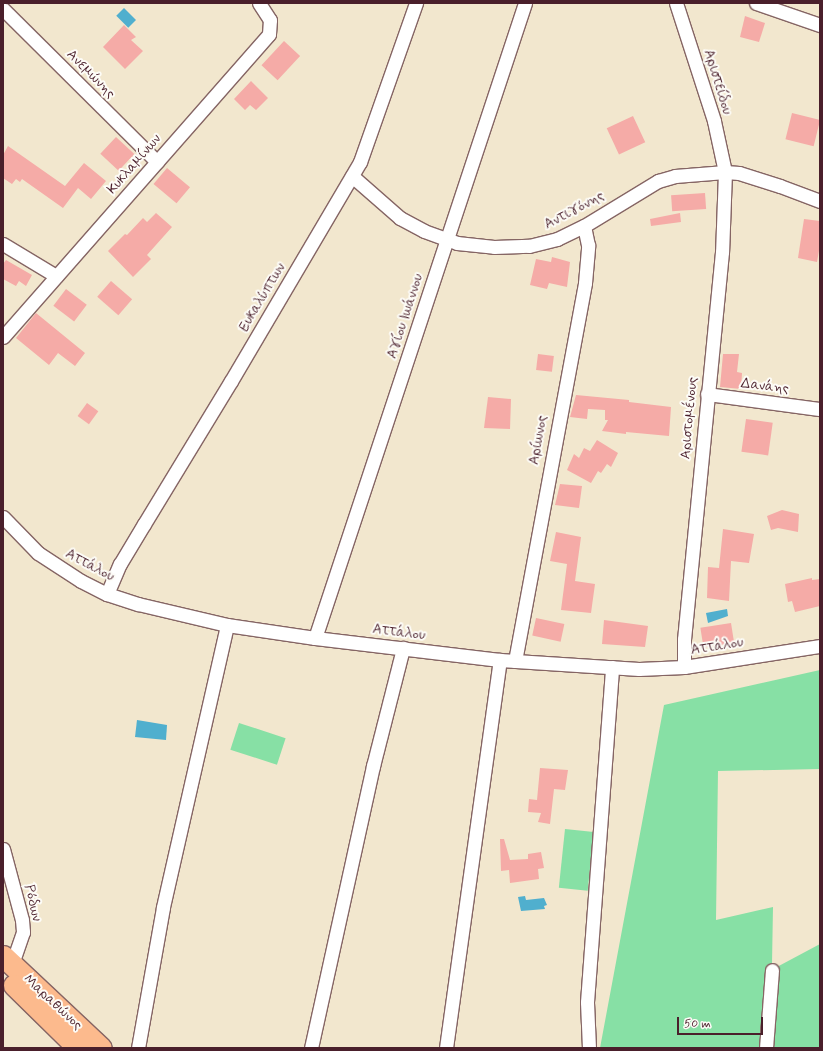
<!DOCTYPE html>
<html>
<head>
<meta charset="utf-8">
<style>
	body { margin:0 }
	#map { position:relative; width:823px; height:1051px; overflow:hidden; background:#f2e7ce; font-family:Mynerve,sans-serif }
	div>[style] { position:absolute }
	.green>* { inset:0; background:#87e0a5; transform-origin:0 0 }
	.water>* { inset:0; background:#50afce; transform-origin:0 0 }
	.building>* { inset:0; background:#f5aba7; transform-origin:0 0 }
	.roads { filter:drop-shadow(1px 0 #856564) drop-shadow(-1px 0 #856564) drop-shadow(0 1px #856564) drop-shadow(0 -1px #856564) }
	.street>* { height:13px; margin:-6.5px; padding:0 6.5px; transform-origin:6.5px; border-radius:6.5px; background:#fff }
	.primary>* { height:21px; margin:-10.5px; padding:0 10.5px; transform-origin:10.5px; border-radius:10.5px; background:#fcba8d }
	span { translate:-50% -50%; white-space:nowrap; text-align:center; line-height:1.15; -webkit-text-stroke:4px #fdfcf7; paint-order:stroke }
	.street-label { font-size:14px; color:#4a1f2b }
	.frame { position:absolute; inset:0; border:4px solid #4a1f2b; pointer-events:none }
	.scale { position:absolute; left:677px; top:1017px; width:86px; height:18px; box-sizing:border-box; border:2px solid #4a1f2b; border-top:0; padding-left:5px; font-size:12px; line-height:14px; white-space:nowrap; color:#4a1f2b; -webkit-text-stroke:3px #fdfcf7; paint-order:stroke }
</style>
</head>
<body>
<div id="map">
	<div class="green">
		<div style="clip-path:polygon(820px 670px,820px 769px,718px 771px,716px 920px,773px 907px,772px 964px,763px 1048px,600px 1048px,664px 705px)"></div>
		<div style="left:239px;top:723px;width:49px;height:28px;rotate:18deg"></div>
		<div style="left:565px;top:829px;width:29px;height:59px;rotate:6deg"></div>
		<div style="clip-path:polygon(820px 944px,820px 1048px,769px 1048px,775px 968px)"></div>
	</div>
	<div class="water">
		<div style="left:124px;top:8px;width:17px;height:11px;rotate:45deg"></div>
		<div style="clip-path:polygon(727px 609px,728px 616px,708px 623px,706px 613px)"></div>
		<div style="clip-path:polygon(137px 720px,167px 725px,166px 740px,135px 737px)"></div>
		<div style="clip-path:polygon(525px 896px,526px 900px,544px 898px,547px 905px,544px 906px,545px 909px,521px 911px,518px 897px)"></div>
	</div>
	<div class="building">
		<div style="clip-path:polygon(745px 16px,765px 23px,759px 42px,740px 37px)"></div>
		<div style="clip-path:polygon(124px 25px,136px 37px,131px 40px,143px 51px,125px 69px,103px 47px)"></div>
		<div style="left:284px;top:41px;width:22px;height:33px;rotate:43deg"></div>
		<div style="clip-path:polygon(251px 81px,268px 98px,256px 110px,250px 105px,245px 110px,234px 99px)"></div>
		<div style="left:792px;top:113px;width:29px;height:27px;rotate:14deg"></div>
		<div style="left:633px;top:116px;width:29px;height:29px;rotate:65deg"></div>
		<div style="left:116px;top:137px;width:25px;height:23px;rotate:43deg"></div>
		<div style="clip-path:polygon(8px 146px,65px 186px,84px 163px,106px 181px,91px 199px,78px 188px,63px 208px,22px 179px,20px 182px,16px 179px,12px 184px,3px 178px,3px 155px)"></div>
		<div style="left:167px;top:168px;width:30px;height:21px;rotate:40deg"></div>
		<div style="left:705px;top:193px;width:16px;height:34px;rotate:86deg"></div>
		<div style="clip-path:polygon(156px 213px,172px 227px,147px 255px,151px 259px,133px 277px,108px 251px,125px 234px,127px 235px,143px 218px,147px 222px)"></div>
		<div style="clip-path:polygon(680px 213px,681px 222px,651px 226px,650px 219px)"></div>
		<div style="clip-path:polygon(804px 219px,820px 221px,820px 245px,817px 262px,798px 258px)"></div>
		<div style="clip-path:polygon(552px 257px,570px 262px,567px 287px,549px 283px,547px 289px,530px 285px,536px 259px,551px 262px)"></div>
		<div style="clip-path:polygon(6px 260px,32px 275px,26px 286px,19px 281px,16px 286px,3px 279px,3px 264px)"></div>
		<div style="left:111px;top:281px;width:28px;height:21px;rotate:41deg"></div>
		<div style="left:66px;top:289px;width:26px;height:21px;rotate:37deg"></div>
		<div style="clip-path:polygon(36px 313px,85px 353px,75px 366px,58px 353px,49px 365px,16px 338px)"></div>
		<div style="left:538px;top:354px;width:16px;height:16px;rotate:7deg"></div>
		<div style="clip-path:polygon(723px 354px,739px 354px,737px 372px,742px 373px,741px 389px,720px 387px)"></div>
		<div style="clip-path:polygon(576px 395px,629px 400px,629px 402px,671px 407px,669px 436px,626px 432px,626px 434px,602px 431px,608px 420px,605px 420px,605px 410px,588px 409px,587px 419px,570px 417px)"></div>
		<div style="clip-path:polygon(488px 397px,511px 399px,510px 429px,484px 428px)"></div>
		<div style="left:87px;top:403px;width:14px;height:16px;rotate:36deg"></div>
		<div style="left:746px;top:419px;width:27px;height:33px;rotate:8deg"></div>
		<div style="clip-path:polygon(597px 440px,618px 453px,611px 467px,607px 464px,601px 473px,598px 471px,591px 483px,567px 470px,574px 454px,579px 458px,584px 448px,590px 451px)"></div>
		<div style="clip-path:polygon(560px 484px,582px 486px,579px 508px,555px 505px)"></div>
		<div style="clip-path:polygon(782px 510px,799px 514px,798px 532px,778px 528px,771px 530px,767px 516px)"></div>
		<div style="clip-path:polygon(723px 529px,754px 534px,749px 563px,731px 561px,729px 601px,707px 598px,708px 567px,719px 568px)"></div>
		<div style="clip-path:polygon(556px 532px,581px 537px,575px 581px,595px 584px,591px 613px,561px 610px,567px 564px,550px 561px)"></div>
		<div style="clip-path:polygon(812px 578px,812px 580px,820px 579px,820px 606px,795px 612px,792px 601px,788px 602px,785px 584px)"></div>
		<div style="left:536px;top:618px;width:29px;height:18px;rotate:12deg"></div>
		<div style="clip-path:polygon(604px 620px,648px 626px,645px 647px,602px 644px)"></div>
		<div style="left:731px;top:623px;width:20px;height:31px;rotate:81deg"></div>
		<div style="clip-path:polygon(540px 768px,568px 770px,565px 790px,554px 789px,550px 824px,538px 822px,541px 813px,528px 812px,529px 799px,537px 800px)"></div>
		<div style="clip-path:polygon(500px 839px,504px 839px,510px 860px,528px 859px,528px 854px,541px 852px,544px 868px,538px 869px,539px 879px,510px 883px,509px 870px,501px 871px)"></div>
	</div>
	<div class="roads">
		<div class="street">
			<div style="left:676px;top:3px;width:124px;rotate:72.1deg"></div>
			<div style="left:714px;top:121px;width:52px;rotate:77.8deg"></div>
			<div style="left:725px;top:172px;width:80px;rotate:92.1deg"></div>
			<div style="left:722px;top:252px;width:389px;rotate:95.6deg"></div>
			<div style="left:684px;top:639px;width:28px;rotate:90deg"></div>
			<div style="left:756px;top:3px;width:68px;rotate:19deg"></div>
			<div style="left:3px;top:9px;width:217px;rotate:44.8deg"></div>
			<div style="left:352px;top:176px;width:64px;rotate:41.2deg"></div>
			<div style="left:400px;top:218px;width:27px;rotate:28deg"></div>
			<div style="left:424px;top:231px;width:35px;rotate:20deg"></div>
			<div style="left:457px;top:243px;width:37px;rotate:6deg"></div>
			<div style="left:494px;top:247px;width:35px;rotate:-2deg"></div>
			<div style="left:529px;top:246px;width:29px;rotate:-14deg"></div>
			<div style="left:557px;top:239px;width:30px;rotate:-26deg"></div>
			<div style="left:584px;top:226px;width:87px;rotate:-31.3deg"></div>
			<div style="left:658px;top:181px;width:18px;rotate:-16deg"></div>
			<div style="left:675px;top:176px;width:50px;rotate:-4.6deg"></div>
			<div style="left:725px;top:172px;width:14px;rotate:4deg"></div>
			<div style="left:739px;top:173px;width:43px;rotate:17.6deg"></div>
			<div style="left:780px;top:186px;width:43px;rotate:20.6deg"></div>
			<div style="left:3px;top:244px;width:62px;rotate:31.1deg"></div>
			<div style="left:3px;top:337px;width:403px;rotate:-48.7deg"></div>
			<div style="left:269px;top:34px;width:14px;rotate:-86deg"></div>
			<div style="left:270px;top:20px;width:20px;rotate:-123deg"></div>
			<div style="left:707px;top:394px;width:114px;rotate:7.6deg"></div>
			<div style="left:3px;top:517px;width:50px;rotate:45.8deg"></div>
			<div style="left:38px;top:553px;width:51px;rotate:33.1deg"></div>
			<div style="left:81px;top:581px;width:29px;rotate:27deg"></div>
			<div style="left:107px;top:594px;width:33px;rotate:18deg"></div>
			<div style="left:138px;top:604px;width:91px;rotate:13.3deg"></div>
			<div style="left:227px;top:625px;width:89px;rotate:8.4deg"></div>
			<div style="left:315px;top:638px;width:186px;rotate:6.8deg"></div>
			<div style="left:500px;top:660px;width:139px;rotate:3.7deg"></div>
			<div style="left:639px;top:669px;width:45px;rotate:-2.5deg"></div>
			<div style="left:684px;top:667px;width:138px;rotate:-8.8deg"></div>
			<div style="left:107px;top:594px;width:33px;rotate:-67deg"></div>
			<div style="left:120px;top:564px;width:47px;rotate:-59deg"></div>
			<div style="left:144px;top:524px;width:167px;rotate:-58.7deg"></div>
			<div style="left:231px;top:381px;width:254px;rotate:-59.5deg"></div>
			<div style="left:360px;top:162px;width:169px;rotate:-70.6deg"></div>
			<div style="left:315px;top:638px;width:669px;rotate:-71.7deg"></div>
			<div style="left:515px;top:661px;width:384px;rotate:-79.5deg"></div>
			<div style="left:585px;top:283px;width:38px;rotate:-85deg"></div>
			<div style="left:588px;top:245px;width:19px;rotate:-102deg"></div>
			<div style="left:3px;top:849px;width:73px;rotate:75deg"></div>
			<div style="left:22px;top:920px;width:12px;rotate:85deg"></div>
			<div style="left:23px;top:932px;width:34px;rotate:109deg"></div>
			<div style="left:138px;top:1048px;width:143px;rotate:-79.9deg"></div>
			<div style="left:163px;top:907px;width:289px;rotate:-77.2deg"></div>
			<div style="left:311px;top:1048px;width:289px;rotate:-77.6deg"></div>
			<div style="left:373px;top:766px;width:122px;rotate:-75.7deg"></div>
			<div style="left:446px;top:1048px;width:392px;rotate:-82.1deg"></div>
			<div style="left:589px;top:1048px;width:46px;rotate:-92.5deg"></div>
			<div style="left:587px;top:1002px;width:336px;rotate:-85.7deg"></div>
			<div style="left:766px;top:1048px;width:78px;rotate:-85.6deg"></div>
		</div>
		<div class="primary">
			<div style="left:3px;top:956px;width:134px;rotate:43.2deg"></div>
			<div style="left:14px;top:985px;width:90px;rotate:44.5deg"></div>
		</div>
	</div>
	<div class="street-label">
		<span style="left:91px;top:74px;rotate:45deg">Ανεμώνης</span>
		<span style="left:718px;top:82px;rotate:73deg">Αριστείδου</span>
		<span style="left:134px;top:164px;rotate:-49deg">Κυκλαμίνων</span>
		<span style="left:574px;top:210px;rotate:-28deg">Αντιγόνης</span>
		<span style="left:262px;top:297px;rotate:-59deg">Ευκαλύπτων</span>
		<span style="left:405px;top:316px;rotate:-72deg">Αγίου Ιωάννου</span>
		<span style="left:765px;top:386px;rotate:7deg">Δανάης</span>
		<span style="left:689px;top:418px;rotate:-85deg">Αριστομένους</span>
		<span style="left:538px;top:440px;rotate:-80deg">Αρίωνος</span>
		<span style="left:90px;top:565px;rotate:28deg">Αττάλου</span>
		<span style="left:399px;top:632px;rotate:7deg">Αττάλου</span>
		<span style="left:717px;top:646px;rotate:-9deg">Αττάλου</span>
		<span style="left:33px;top:903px;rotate:77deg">Ρόδων</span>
		<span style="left:53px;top:1002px;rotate:43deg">Μαραθώνος</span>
	</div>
	<div class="frame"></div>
	<div class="scale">50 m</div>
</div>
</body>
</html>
